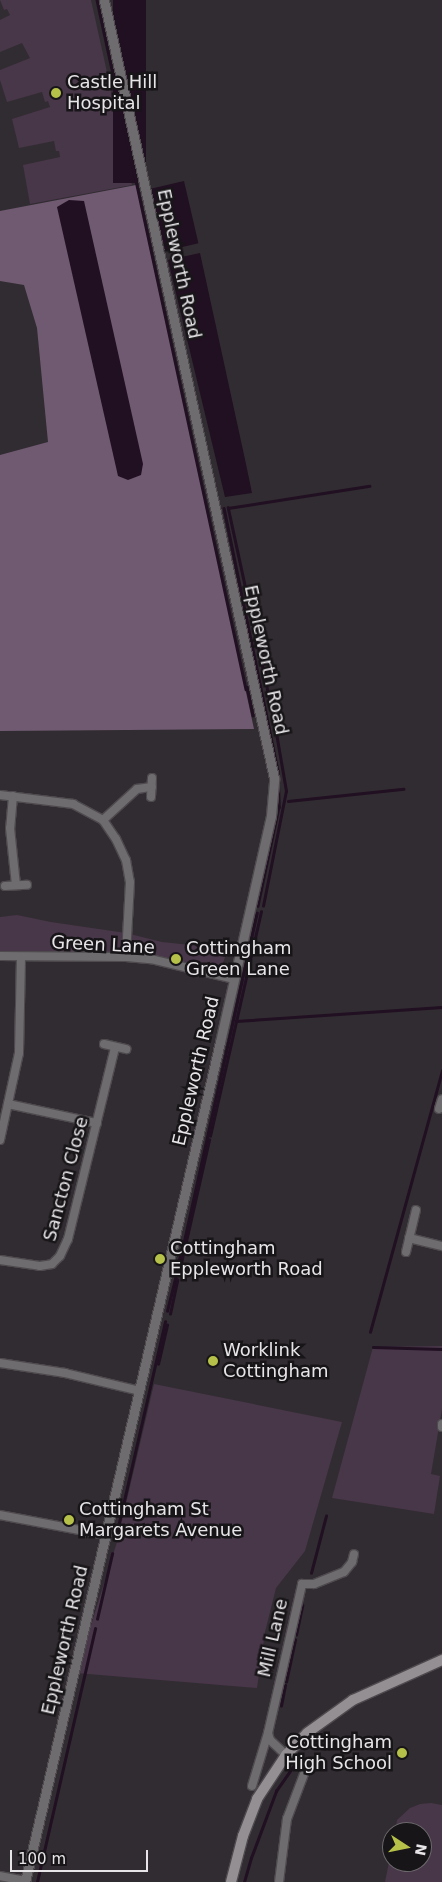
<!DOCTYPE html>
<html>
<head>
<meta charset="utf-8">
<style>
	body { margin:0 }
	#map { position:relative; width:442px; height:1882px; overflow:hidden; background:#312c31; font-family:"DejaVu Sans",sans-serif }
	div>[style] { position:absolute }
	.green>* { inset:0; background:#483649 }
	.forest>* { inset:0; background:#705a72 }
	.water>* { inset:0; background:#210f22; transform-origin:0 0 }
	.stream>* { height:2.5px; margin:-1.25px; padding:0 1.25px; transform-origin:1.25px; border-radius:1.25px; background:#210f22 }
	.roads { filter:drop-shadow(1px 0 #4e4a4e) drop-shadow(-1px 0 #4e4a4e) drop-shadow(0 1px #4e4a4e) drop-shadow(0 -1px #4e4a4e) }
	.minor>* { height:8px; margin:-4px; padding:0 4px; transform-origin:4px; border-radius:4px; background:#6e6c6f }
	.tertiary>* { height:9px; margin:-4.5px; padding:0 4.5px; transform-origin:4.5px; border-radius:4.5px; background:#6e6c6f }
	.secondary>* { height:10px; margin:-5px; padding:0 5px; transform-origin:5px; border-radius:5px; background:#938f93 }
	.dots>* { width:14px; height:14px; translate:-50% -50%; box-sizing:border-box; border:2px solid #171517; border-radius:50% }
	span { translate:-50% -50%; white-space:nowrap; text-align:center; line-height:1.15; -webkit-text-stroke:5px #171517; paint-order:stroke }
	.poi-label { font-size:18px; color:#e8e5e9 }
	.left { translate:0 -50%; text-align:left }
	.right { translate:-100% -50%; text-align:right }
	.street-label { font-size:18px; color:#e8e5e9 }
	.north { position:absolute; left:382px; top:1822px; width:50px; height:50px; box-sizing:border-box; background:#171517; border:1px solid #6b686b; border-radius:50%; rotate:101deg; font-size:14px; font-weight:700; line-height:20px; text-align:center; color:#e8e5e9 }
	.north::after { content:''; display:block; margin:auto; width:18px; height:22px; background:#b6c149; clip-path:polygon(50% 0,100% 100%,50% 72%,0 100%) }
	.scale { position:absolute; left:10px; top:1850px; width:138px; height:22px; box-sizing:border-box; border:2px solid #e8e5e9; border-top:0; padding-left:6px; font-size:15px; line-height:18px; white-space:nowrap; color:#e8e5e9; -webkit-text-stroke:4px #171517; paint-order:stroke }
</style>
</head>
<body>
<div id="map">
	<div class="green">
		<div style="clip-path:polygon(0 0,91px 0,132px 185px,30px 204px,23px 165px,60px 157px,59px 151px,56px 151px,54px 141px,19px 148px,12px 119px,50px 107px,48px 101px,45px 102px,42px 92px,7px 102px,0 80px,0 70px,30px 58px,22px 43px,0 52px,0 20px,10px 15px,7px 9px,4px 10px)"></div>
		<div style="clip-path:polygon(17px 915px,51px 922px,126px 933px,162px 942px,228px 949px,218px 976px,151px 959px,0 956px,0 917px)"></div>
		<div style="clip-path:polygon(442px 1346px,442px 1409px,431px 1474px,440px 1476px,434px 1514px,332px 1498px,373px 1347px)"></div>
		<div style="clip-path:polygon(154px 1384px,342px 1422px,305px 1551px,276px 1588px,265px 1632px,257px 1688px,76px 1673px,117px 1542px)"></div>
		<div style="clip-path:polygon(431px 1803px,442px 1805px,442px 1882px,385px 1882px,392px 1847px,392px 1862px,422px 1862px,422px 1832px,395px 1832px,397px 1820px,410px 1808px,420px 1804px)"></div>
	</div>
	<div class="forest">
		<div style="clip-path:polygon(136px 185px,254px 729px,0 731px,0 455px,48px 442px,37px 328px,24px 285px,0 281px,0 211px)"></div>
	</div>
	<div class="water">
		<div style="left:113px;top:0;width:33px;height:183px"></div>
		<div style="left:184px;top:181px;width:64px;height:34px;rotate:77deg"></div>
		<div style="clip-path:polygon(69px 200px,84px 201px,143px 464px,141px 475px,128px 480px,118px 476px,57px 207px)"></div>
		<div style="clip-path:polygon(200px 253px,246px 464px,252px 493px,225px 497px,168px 260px)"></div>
	</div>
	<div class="stream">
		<div style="left:97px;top:0;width:705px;rotate:77.8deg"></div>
		<div style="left:224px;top:508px;width:268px;rotate:78.4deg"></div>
		<div style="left:278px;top:771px;width:36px;rotate:88deg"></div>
		<div style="left:279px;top:807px;width:101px;rotate:102deg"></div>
		<div style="left:247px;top:687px;width:29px;rotate:78deg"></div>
		<div style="left:273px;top:717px;width:214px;rotate:-102.2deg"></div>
		<div style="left:228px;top:508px;width:143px;rotate:-8.9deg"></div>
		<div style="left:288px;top:801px;width:116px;rotate:-6deg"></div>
		<div style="left:263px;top:906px;width:117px;rotate:-78.7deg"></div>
		<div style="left:286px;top:791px;width:65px;rotate:-99.8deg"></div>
		<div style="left:236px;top:1021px;width:206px;rotate:-3.9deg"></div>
		<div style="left:210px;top:1136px;width:230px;rotate:-77.2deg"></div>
		<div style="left:182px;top:1250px;width:345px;rotate:-77.5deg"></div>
		<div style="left:184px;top:1250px;width:113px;rotate:-77.2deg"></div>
		<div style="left:176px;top:1273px;width:17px;rotate:-77deg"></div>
		<div style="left:179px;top:1274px;width:20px;rotate:-79deg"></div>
		<div style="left:167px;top:1311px;width:34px;rotate:-76deg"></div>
		<div style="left:170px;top:1314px;width:35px;rotate:-78deg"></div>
		<div style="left:370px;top:1332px;width:271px;rotate:-74.6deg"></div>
		<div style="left:373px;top:1347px;width:69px;rotate:1.7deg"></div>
		<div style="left:158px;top:1364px;width:40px;rotate:-77deg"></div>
		<div style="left:115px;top:1540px;width:224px;rotate:-77.1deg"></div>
		<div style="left:311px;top:1573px;width:59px;rotate:-75.3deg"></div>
		<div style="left:97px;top:1619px;width:67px;rotate:-77deg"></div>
		<div style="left:296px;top:1635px;width:30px;rotate:-78deg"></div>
		<div style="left:286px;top:1682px;width:43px;rotate:-77.9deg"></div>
		<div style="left:281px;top:1706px;width:21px;rotate:-79deg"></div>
		<div style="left:37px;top:1882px;width:260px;rotate:-77.1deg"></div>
		<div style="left:244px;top:1882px;width:25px;rotate:-74deg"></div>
		<div style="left:251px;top:1858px;width:72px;rotate:-69.5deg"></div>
		<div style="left:276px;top:1791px;width:29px;rotate:-55deg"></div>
	</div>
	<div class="roads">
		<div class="minor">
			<div style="left:0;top:795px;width:74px;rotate:7deg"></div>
			<div style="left:73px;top:804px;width:34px;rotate:28deg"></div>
			<div style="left:103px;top:820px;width:23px;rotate:56deg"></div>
			<div style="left:116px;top:839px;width:23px;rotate:65deg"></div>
			<div style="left:126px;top:860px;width:22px;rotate:80deg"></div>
			<div style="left:130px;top:882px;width:75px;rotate:93.1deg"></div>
			<div style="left:13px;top:796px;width:32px;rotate:95deg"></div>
			<div style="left:10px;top:828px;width:57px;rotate:84deg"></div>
			<div style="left:151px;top:797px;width:19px;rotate:-87deg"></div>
			<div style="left:103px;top:820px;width:46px;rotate:-42.4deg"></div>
			<div style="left:137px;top:789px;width:15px;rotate:-8deg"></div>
			<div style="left:5px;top:886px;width:22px;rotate:-3deg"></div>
			<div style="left:0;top:956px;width:126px;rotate:0.5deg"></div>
			<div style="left:126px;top:957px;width:25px;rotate:5deg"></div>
			<div style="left:151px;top:959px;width:85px;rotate:13.5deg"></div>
			<div style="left:104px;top:1044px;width:23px;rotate:13deg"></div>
			<div style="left:8px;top:1104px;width:91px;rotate:12.1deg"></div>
			<div style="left:439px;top:1109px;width:10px;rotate:-73deg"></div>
			<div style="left:0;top:1140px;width:89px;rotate:-77.7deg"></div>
			<div style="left:19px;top:1053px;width:96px;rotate:-88.8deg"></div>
			<div style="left:409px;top:1238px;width:34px;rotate:14deg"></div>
			<div style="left:406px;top:1252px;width:43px;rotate:-76.6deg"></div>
			<div style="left:0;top:1260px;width:40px;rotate:8.5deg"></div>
			<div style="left:40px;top:1266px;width:12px;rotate:-9deg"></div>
			<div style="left:52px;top:1264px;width:11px;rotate:-45deg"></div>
			<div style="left:60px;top:1256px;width:19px;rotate:-65deg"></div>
			<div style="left:68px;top:1239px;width:197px;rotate:-76.2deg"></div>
			<div style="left:0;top:1363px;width:66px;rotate:8.7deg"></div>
			<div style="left:65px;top:1373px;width:77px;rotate:13.5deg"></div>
			<div style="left:442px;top:1424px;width:3px;rotate:90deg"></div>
			<div style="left:0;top:1515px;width:108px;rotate:10.7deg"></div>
			<div style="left:268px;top:1733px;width:7px;rotate:74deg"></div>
			<div style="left:270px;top:1740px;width:22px;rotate:43deg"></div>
			<div style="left:252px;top:1786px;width:55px;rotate:-73.2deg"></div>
			<div style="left:268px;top:1733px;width:153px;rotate:-77.1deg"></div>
			<div style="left:302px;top:1584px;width:12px"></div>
			<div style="left:314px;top:1584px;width:32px;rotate:-22deg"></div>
			<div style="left:344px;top:1572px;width:13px;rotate:-51deg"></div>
			<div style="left:352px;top:1562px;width:8px;rotate:-76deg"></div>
			<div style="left:0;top:1876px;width:26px;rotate:11deg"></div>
			<div style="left:279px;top:1882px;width:64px;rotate:-82.8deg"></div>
			<div style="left:287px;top:1819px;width:48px;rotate:-69.3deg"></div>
		</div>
		<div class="tertiary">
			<div style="left:25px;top:1882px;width:862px;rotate:-76.93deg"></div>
			<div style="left:220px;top:1042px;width:232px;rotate:-77.3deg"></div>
			<div style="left:271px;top:816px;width:38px;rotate:-85deg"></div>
			<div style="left:274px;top:778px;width:796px;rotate:-102.33deg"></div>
		</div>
		<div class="secondary">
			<div style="left:231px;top:1882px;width:48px;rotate:-75.4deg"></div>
			<div style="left:243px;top:1836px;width:40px;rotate:-69deg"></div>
			<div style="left:257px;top:1799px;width:53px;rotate:-56.6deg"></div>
			<div style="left:286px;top:1755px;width:30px;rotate:-46deg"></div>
			<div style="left:307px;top:1733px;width:57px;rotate:-35.7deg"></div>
			<div style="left:353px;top:1700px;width:98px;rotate:-24.2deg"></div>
		</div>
	</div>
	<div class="dots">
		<div style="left:56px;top:93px;background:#b6c149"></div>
		<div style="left:176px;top:959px;background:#b6c149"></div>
		<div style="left:160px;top:1259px;background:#b6c149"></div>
		<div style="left:213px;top:1361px;background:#b6c149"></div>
		<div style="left:69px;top:1520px;background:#b6c149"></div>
		<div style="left:402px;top:1753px;background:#b6c149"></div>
	</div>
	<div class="poi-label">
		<span class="left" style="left:67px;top:93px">Castle Hill<br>Hospital</span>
		<span class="left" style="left:186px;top:959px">Cottingham<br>Green Lane</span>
		<span class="left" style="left:170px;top:1259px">Cottingham<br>Eppleworth Road</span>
		<span class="left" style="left:223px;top:1361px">Worklink<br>Cottingham</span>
		<span class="left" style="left:79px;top:1520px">Cottingham St<br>Margarets Avenue</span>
		<span class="right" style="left:392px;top:1753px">Cottingham<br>High School</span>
	</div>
	<div class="street-label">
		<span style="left:179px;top:264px;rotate:78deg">Eppleworth Road</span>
		<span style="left:266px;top:660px;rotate:78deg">Eppleworth Road</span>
		<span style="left:103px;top:945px;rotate:3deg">Green Lane</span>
		<span style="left:196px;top:1071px;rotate:-77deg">Eppleworth Road</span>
		<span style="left:66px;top:1179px;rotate:-75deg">Sancton Close</span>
		<span style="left:273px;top:1638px;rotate:-77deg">Mill Lane</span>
		<span style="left:65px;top:1640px;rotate:-77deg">Eppleworth Road</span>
	</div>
	<div class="north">N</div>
	<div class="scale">100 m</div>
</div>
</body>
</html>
